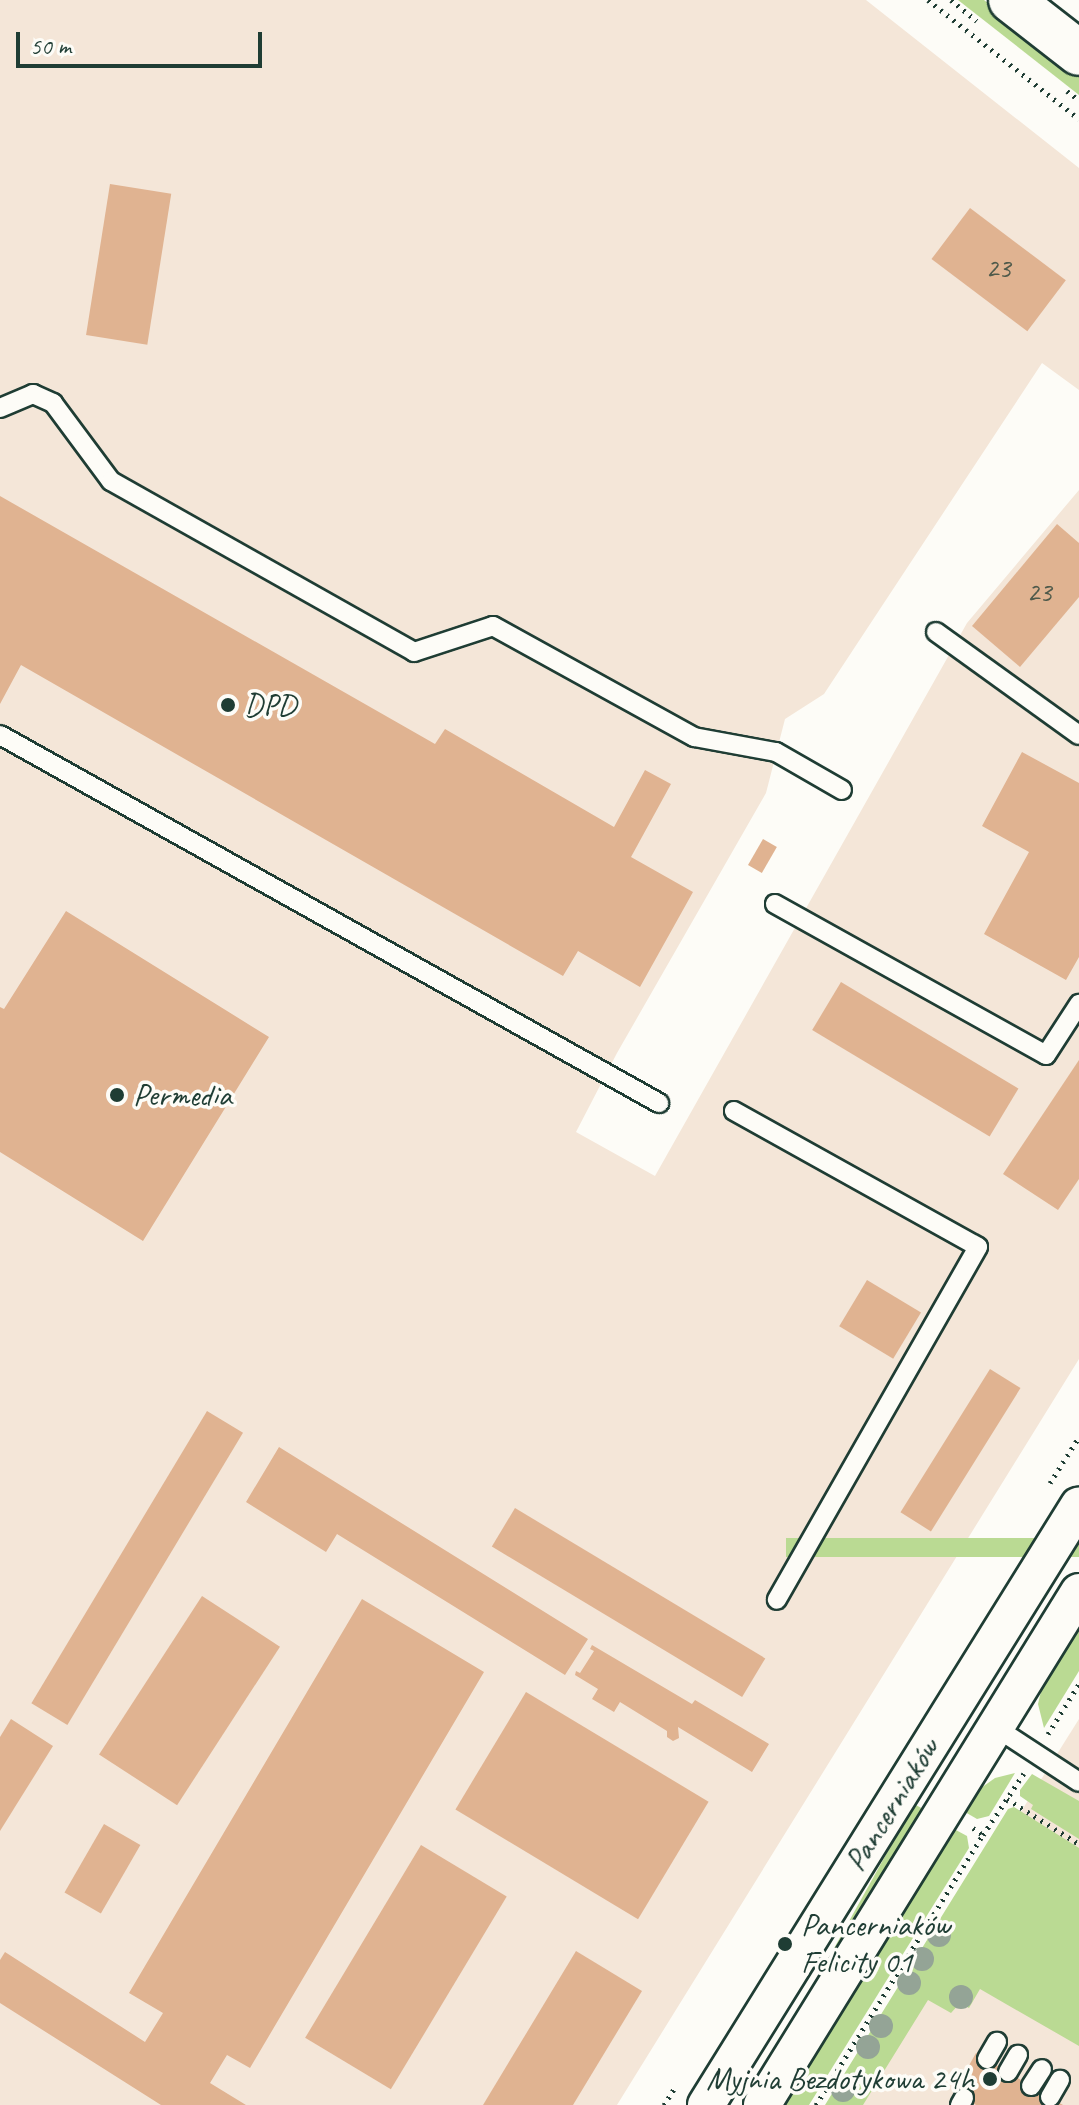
<!DOCTYPE html>
<html>
<head>
<meta charset="utf-8">
<style>
	body { margin:0 }
	#map { position:relative; width:1079px; height:2105px; overflow:hidden; background:#fdfcf7; font-family:Caveat,sans-serif }
	div>[style] { position:absolute }
	.built>* { inset:0; background:#f4e6d8 }
	.green>* { inset:0; background:#bada93; transform-origin:0 0 }
	.building>* { inset:0; background:#e0b391; transform-origin:0 0 }
	.path>* { height:5px; margin-top:-2.5px; transform-origin:0; background:repeating-linear-gradient(90deg,#1f3d34 0 2px,transparent 0 8px) }
	.roads { filter:drop-shadow(2px 0 #1f3d34) drop-shadow(-2px 0 #1f3d34) drop-shadow(0 2px #1f3d34) drop-shadow(0 -2px #1f3d34) }
	.service>* { height:18px; margin:-9px; padding:0 9px; transform-origin:9px; border-radius:9px; background:#fdfcf7 }
	.minor>* { height:36px; margin:-18px; padding:0 18px; transform-origin:18px; border-radius:18px; background:#fdfcf7 }
	.tertiary>* { height:44px; margin:-22px; padding:0 22px; transform-origin:22px; border-radius:22px; background:#fdfcf7 }
	.trees>* { width:24px; height:24px; margin:-12px; border-radius:50%; background:#94a496 }
	.dots>* { width:22px; height:22px; translate:-50% -50%; box-sizing:border-box; border:4px solid #fdfcf7; border-radius:50% }
	span { translate:-50% -50%; white-space:nowrap; text-align:center; line-height:1.15; -webkit-text-stroke:7px #fdfcf7; paint-order:stroke }
	.number-label { font-size:28px; color:#4f5a4b }
	.number-label span { -webkit-text-stroke-width:0 }
	.poi-label { font-size:32px; color:#1f3d34 }
	.left { translate:0 -50%; text-align:left }
	.right { translate:-100% -50%; text-align:right }
	.street-label { font-size:32px; color:#1f3d34 }
	.scale { position:absolute; left:16px; top:32px; width:246px; height:36px; box-sizing:border-box; border:4px solid #1f3d34; border-top:0; padding-left:10px; font-size:24px; line-height:28px; white-space:nowrap; color:#1f3d34; -webkit-text-stroke:6px #fdfcf7; paint-order:stroke }
</style>
</head>
<body>
<div id="map">
	<div class="built">
		<div style="clip-path:polygon(0 0,866px 0,1079px 168px,1079px 390px,1042px 363px,824px 694px,785px 719px,766px 793px,617px 1053px,576px 1132px,655px 1176px,967px 623px,1079px 490px,1079px 1359px,617px 2105px,0 2105px)"></div>
		<div style="clip-path:polygon(1079px 1719px,1079px 2105px,838px 2105px,1042px 1778px)"></div>
	</div>
	<div class="green">
		<div style="clip-path:polygon(958px 0,984px 0,1057px 56px,1079px 74px,1079px 95px)"></div>
		<div style="left:1079px;top:1538px;width:19px;height:293px;rotate:90deg"></div>
		<div style="clip-path:polygon(1079px 1628px,1079px 1671px,1044px 1728px,1038px 1704px,1042px 1687px)"></div>
		<div style="clip-path:polygon(1015px 1773px,989px 1816px,977px 1819px,965px 1812px,981px 1788px,995px 1778px)"></div>
		<div style="clip-path:polygon(1032px 1774px,1079px 1801px,1079px 1839px,1031px 1809px,1033px 1805px,1020px 1796px,1020px 1790px)"></div>
		<div style="left:914px;top:1804px;width:10px;height:354px;rotate:29deg"></div>
		<div style="clip-path:polygon(1014px 1807px,1079px 1848px,1079px 2046px,980px 1989px,969px 2008px,960px 2003px,951px 2013px,928px 2000px,863px 2105px,825px 2105px,1008px 1809px)"></div>
		<div style="clip-path:polygon(954px 1829px,967px 1836px,969px 1848px,809px 2105px,784px 2105px)"></div>
	</div>
	<div class="building">
		<div style="left:110px;top:184px;width:62px;height:153px;rotate:9deg"></div>
		<div style="left:970px;top:208px;width:120px;height:64px;rotate:37deg"></div>
		<div style="clip-path:polygon(0 496px,435px 744px,445px 729px,614px 827px,645px 770px,671px 784px,631px 857px,693px 892px,640px 987px,578px 951px,563px 976px,21px 665px,0 704px)"></div>
		<div style="clip-path:polygon(1057px 524px,1079px 543px,1079px 597px,1020px 667px,972px 626px)"></div>
		<div style="clip-path:polygon(1022px 752px,1079px 783px,1079px 957px,1066px 980px,984px 934px,1029px 852px,982px 826px)"></div>
		<div style="left:763px;top:839px;width:16px;height:30px;rotate:30deg"></div>
		<div style="clip-path:polygon(66px 911px,269px 1037px,143px 1241px,0 1152px,0 1007px,4px 1009px)"></div>
		<div style="left:841px;top:982px;width:207px;height:56px;rotate:31deg"></div>
		<div style="clip-path:polygon(1079px 1060px,1079px 1179px,1058px 1210px,1003px 1174px)"></div>
		<div style="left:867px;top:1280px;width:63px;height:54px;rotate:31deg"></div>
		<div style="left:990px;top:1369px;width:36px;height:169px;rotate:32deg"></div>
		<div style="left:207px;top:1411px;width:42px;height:341px;rotate:31deg"></div>
		<div style="clip-path:polygon(279px 1447px,588px 1639px,565px 1675px,337px 1534px,326px 1552px,246px 1502px)"></div>
		<div style="left:515px;top:1508px;width:292px;height:45px;rotate:31deg"></div>
		<div style="left:202px;top:1596px;width:93px;height:189px;rotate:33deg"></div>
		<div style="clip-path:polygon(362px 1599px,484px 1672px,250px 2068px,227px 2055px,210px 2083px,246px 2105px,161px 2105px,0 2003px,0 1960px,5px 1952px,145px 2042px,163px 2013px,129px 1993px)"></div>
		<div style="clip-path:polygon(592px 1645px,692px 1704px,695px 1700px,769px 1744px,752px 1772px,678px 1727px,679px 1738px,673px 1741px,667px 1737px,667px 1731px,620px 1702px,614px 1712px,592px 1699px,598px 1689px,575px 1675px,576px 1671px,580px 1673px,594px 1651px,590px 1649px)"></div>
		<div style="left:526px;top:1692px;width:213px;height:137px;rotate:31deg"></div>
		<div style="clip-path:polygon(11px 1719px,53px 1746px,0 1831px,0 1737px)"></div>
		<div style="left:104px;top:1824px;width:42px;height:79px;rotate:30deg"></div>
		<div style="left:421px;top:1845px;width:100px;height:225px;rotate:31deg"></div>
		<div style="clip-path:polygon(576px 1951px,642px 1991px,573px 2105px,483px 2105px)"></div>
		<div style="clip-path:polygon(976px 2053px,1063px 2105px,976px 2105px,954px 2092px)"></div>
	</div>
	<div class="path">
		<div style="left:928px;top:0;width:192px;rotate:38.2deg"></div>
		<div style="left:951px;top:0;width:33px;rotate:39deg"></div>
		<div style="left:1067px;top:91px;width:15px;rotate:37deg"></div>
		<div style="left:1050px;top:1483px;width:54px;rotate:-57.8deg"></div>
		<div style="left:1048px;top:1734px;width:59px;rotate:-58.2deg"></div>
		<div style="left:1007px;top:1799px;width:85px;rotate:32deg"></div>
		<div style="left:973px;top:1828px;width:12px;rotate:35deg"></div>
		<div style="left:983px;top:1835px;width:74px;rotate:-56.5deg"></div>
		<div style="left:664px;top:2105px;width:19px;rotate:-58deg"></div>
		<div style="left:816px;top:2105px;width:317px;rotate:-58.3deg"></div>
	</div>
	<div class="roads">
		<div class="service">
			<div style="left:0;top:408px;width:36px;rotate:-23deg"></div>
			<div style="left:33px;top:394px;width:22px;rotate:24deg"></div>
			<div style="left:53px;top:403px;width:97px;rotate:53.4deg"></div>
			<div style="left:111px;top:481px;width:348px;rotate:29.4deg"></div>
			<div style="left:414px;top:652px;width:83px;rotate:-18.2deg"></div>
			<div style="left:493px;top:626px;width:230px;rotate:28.9deg"></div>
			<div style="left:694px;top:737px;width:83px;rotate:10.4deg"></div>
			<div style="left:776px;top:752px;width:76px;rotate:29.9deg"></div>
			<div style="left:936px;top:632px;width:176px;rotate:35.8deg"></div>
			<div style="left:0;top:735px;width:755px;rotate:29.18deg"></div>
			<div style="left:775px;top:904px;width:310px;rotate:29.1deg"></div>
			<div style="left:1046px;top:1055px;width:61px;rotate:-57.1deg"></div>
			<div style="left:734px;top:1111px;width:279px;rotate:29.1deg"></div>
			<div style="left:978px;top:1247px;width:406px;rotate:119.7deg"></div>
			<div style="left:995px;top:1727px;width:100px;rotate:33.2deg"></div>
			<div style="left:987px;top:2059px;width:20px;rotate:-60deg"></div>
			<div style="left:1008px;top:2072px;width:20px;rotate:-60deg"></div>
			<div style="left:1031px;top:2086px;width:20px;rotate:-57deg"></div>
			<div style="left:1050px;top:2097px;width:20px;rotate:-60deg"></div>
			<div style="left:960px;top:2105px;width:8px;rotate:-60deg"></div>
		</div>
		<div class="minor">
			<div style="left:706px;top:2105px;width:706px;rotate:-58.13deg"></div>
			<div style="left:762px;top:2105px;width:603px;rotate:-58.29deg"></div>
		</div>
		<div class="tertiary">
			<div style="left:1011px;top:0;width:86px;rotate:37.9deg"></div>
		</div>
	</div>
	<div class="trees">
		<div style="left:939px;top:1935px"></div>
		<div style="left:922px;top:1959px"></div>
		<div style="left:909px;top:1983px"></div>
		<div style="left:961px;top:1997px"></div>
		<div style="left:881px;top:2026px"></div>
		<div style="left:868px;top:2047px"></div>
		<div style="left:843px;top:2090px"></div>
	</div>
	<div class="dots">
		<div style="left:228px;top:705px;background:#1f3d34"></div>
		<div style="left:117px;top:1095px;background:#1f3d34"></div>
		<div style="left:785px;top:1944px;background:#1f3d34"></div>
		<div style="left:990px;top:2079px;background:#1f3d34"></div>
	</div>
	<div class="number-label">
		<span style="left:998px;top:268px">23</span>
		<span style="left:1039px;top:592px">23</span>
	</div>
	<div class="poi-label">
		<span class="left" style="left:244px;top:705px">DPD</span>
		<span class="left" style="left:133px;top:1095px">Permedia</span>
		<span class="left" style="left:801px;top:1944px">Pancerniaków<br>Felicity 01</span>
		<span class="right" style="left:974px;top:2079px">Myjnia Bezdotykowa 24h</span>
	</div>
	<div class="street-label">
		<span style="left:892px;top:1805px;rotate:-58deg">Pancerniaków</span>
	</div>
	<div class="scale">50 m</div>
</div>
</body>
</html>
